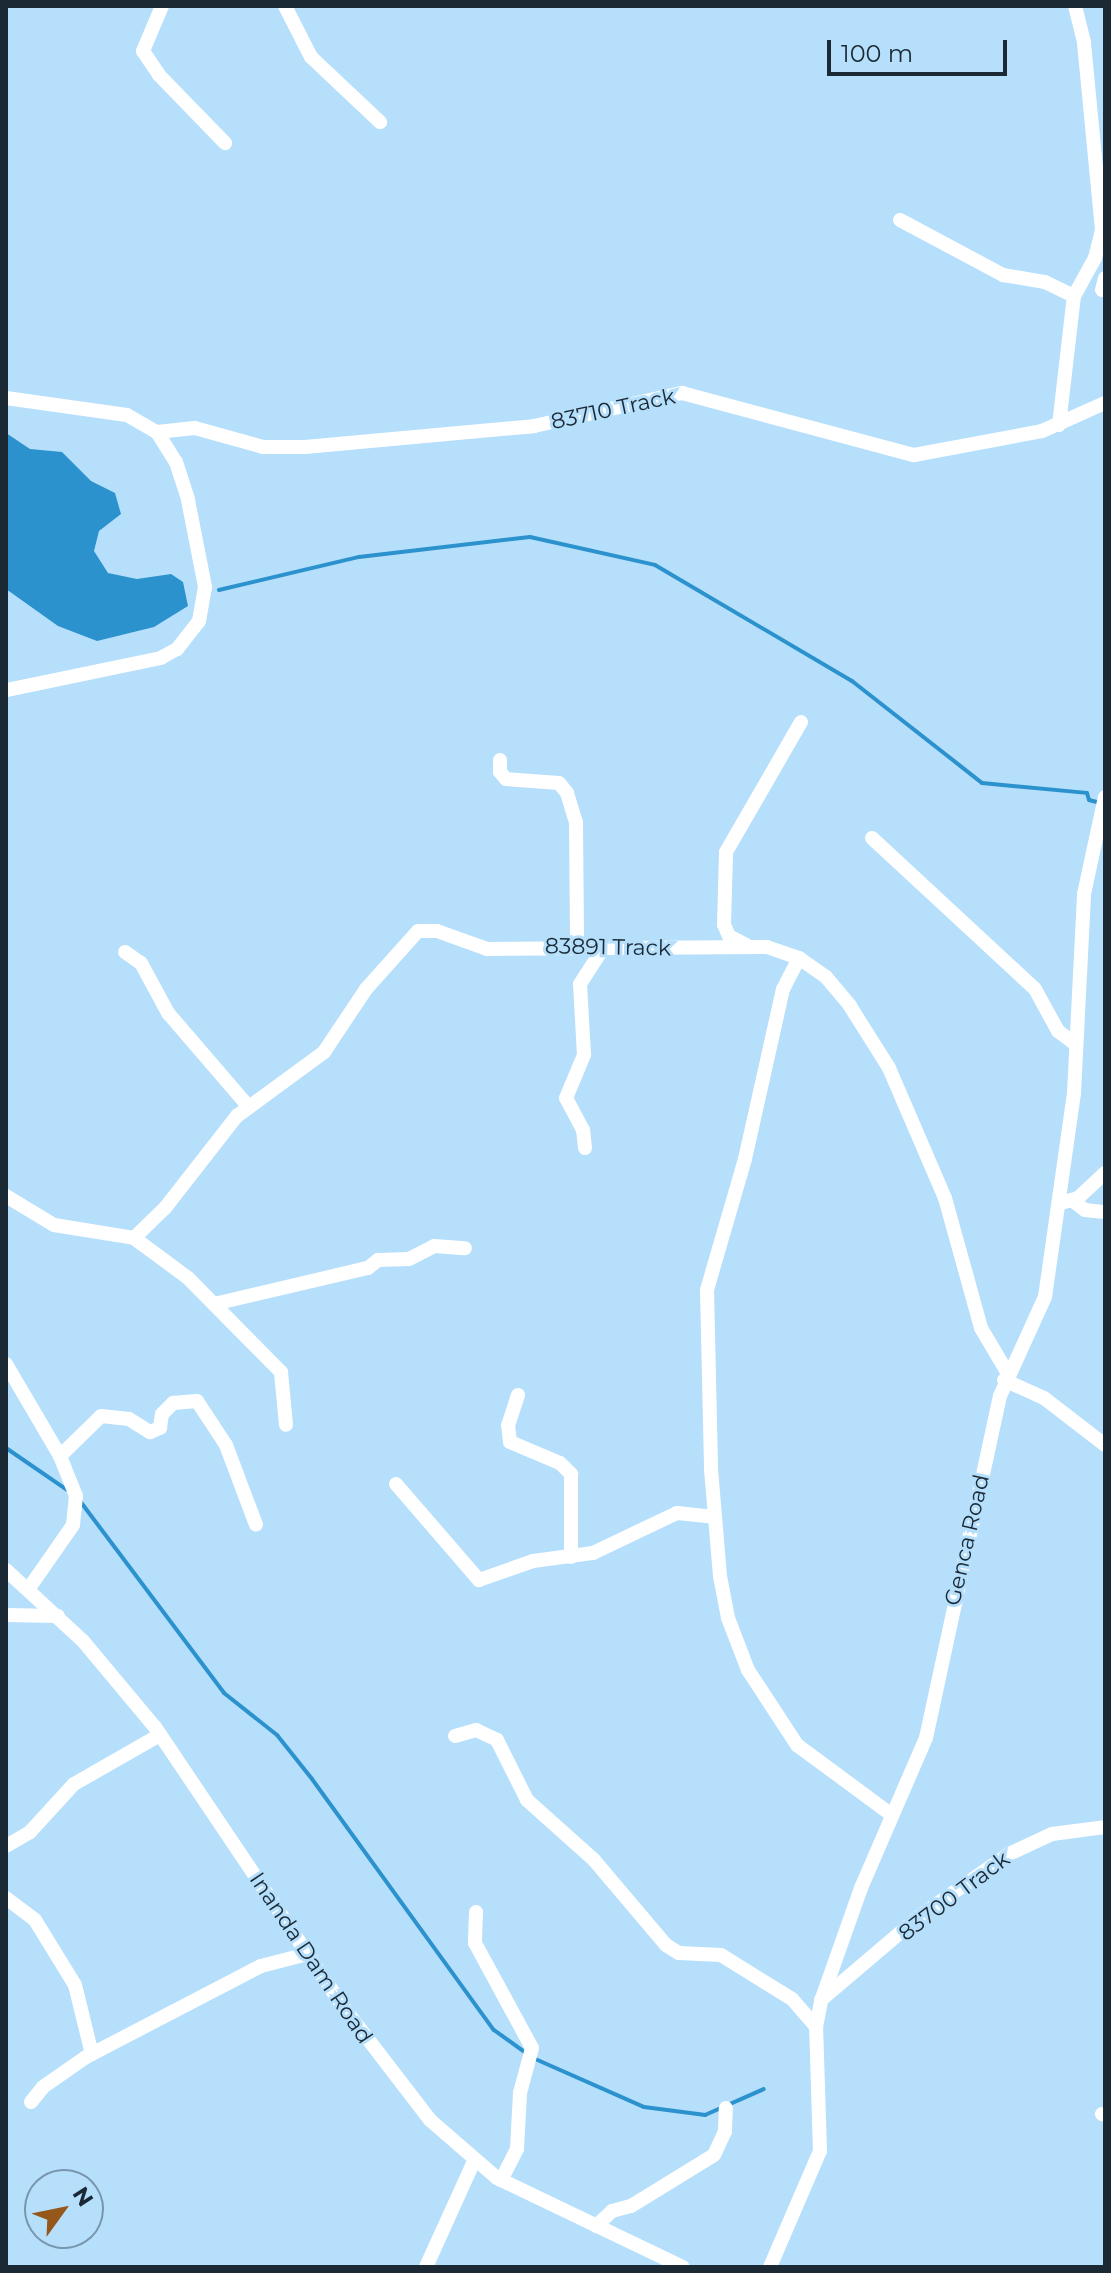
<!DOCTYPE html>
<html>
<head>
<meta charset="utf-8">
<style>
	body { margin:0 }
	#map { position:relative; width:1111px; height:2273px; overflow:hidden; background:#b6dffc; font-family:Montserrat,sans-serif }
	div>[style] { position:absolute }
	.water>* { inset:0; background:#2b92ce }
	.stream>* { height:4px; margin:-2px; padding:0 2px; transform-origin:2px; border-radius:2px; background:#2b92ce }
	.minor>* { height:14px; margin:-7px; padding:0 7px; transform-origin:7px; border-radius:7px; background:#fff }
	span { translate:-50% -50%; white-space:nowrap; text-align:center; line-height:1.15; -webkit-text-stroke:6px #b6dffc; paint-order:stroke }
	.street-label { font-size:22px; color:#1a2934 }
	.frame { position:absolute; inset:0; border:8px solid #1a2934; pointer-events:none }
	.north { position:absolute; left:24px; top:2169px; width:80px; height:80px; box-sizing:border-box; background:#b6dffc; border:2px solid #7896ac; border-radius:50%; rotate:57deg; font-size:22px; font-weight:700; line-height:32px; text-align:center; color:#1a2934 }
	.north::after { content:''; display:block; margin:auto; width:28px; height:36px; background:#95571c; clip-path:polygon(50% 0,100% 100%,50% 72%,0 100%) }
	.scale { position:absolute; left:827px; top:40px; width:180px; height:36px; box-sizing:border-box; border:4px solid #1a2934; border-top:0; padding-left:10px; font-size:24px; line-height:28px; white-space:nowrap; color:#1a2934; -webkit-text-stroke:6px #b6dffc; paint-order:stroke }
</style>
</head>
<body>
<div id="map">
	<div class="water">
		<div style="clip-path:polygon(6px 433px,30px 449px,62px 452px,91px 481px,115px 493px,121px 514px,99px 531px,94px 551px,108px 573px,137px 579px,171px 574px,183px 582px,188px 606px,154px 627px,97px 641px,58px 626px,6px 589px)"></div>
	</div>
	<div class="stream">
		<div style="left:219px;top:590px;width:144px;rotate:-13.3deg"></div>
		<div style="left:359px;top:557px;width:172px;rotate:-6.7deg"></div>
		<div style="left:530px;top:537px;width:128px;rotate:12.6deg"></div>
		<div style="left:655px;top:565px;width:229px;rotate:30.5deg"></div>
		<div style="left:852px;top:681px;width:165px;rotate:38.1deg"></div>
		<div style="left:982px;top:783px;width:105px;rotate:5.4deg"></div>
		<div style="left:1087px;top:793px;width:7px;rotate:74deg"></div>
		<div style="left:1089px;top:800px;width:8px;rotate:14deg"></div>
		<div style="left:6px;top:1448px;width:74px;rotate:34.5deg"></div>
		<div style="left:80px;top:1501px;width:240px;rotate:53.1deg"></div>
		<div style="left:224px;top:1693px;width:68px;rotate:38.4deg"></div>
		<div style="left:277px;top:1735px;width:56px;rotate:51.5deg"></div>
		<div style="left:312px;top:1779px;width:310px;rotate:54.1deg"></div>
		<div style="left:494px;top:2030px;width:48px;rotate:35.7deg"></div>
		<div style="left:533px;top:2058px;width:121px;rotate:23.8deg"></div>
		<div style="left:644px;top:2107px;width:62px;rotate:7.5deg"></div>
		<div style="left:705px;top:2115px;width:64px;rotate:-23.8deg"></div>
	</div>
	<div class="minor">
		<div style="left:162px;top:6px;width:49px;rotate:112.9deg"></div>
		<div style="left:143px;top:51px;width:29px;rotate:56deg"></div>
		<div style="left:159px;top:75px;width:95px;rotate:45.9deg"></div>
		<div style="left:285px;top:6px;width:57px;rotate:63deg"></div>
		<div style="left:311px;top:57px;width:95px;rotate:43.3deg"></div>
		<div style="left:900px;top:220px;width:117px;rotate:28.1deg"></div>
		<div style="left:1003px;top:275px;width:43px;rotate:9.5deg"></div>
		<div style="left:1045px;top:282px;width:32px;rotate:26deg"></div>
		<div style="left:1102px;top:290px;width:12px;rotate:-76deg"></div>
		<div style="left:6px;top:398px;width:122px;rotate:8deg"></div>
		<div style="left:127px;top:415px;width:34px;rotate:30deg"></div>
		<div style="left:157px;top:432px;width:36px;rotate:58deg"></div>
		<div style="left:176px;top:462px;width:40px;rotate:72deg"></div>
		<div style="left:188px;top:500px;width:89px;rotate:78.9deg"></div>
		<div style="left:205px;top:587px;width:35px;rotate:100deg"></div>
		<div style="left:199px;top:621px;width:36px;rotate:128deg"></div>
		<div style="left:177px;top:649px;width:18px;rotate:151deg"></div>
		<div style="left:161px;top:658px;width:158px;rotate:168.3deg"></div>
		<div style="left:1059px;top:425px;width:130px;rotate:-83.4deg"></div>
		<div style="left:1074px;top:296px;width:43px;rotate:-61.1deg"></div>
		<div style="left:1095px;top:258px;width:29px;rotate:-76deg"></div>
		<div style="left:1102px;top:230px;width:189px;rotate:-95.5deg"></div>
		<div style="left:1084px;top:42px;width:37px;rotate:-104deg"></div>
		<div style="left:157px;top:432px;width:38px;rotate:-6deg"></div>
		<div style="left:195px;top:428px;width:71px;rotate:15.6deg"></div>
		<div style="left:263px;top:447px;width:42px"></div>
		<div style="left:305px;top:447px;width:230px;rotate:-5.2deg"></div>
		<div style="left:534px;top:426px;width:152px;rotate:-12.6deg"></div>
		<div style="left:682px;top:393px;width:240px;rotate:15deg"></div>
		<div style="left:914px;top:455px;width:130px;rotate:-10.6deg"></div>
		<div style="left:1042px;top:431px;width:69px;rotate:-24deg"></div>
		<div style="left:500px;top:760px;width:12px;rotate:90deg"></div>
		<div style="left:500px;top:772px;width:9px;rotate:49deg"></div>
		<div style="left:506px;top:779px;width:53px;rotate:4.3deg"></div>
		<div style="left:559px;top:783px;width:13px;rotate:51deg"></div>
		<div style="left:567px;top:793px;width:30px;rotate:73deg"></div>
		<div style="left:576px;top:822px;width:125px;rotate:89.5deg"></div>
		<div style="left:872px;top:838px;width:222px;rotate:42.8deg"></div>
		<div style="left:1035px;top:989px;width:48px;rotate:61.3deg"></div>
		<div style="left:1058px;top:1031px;width:21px;rotate:37deg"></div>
		<div style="left:746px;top:945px;width:19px;rotate:-152deg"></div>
		<div style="left:729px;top:936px;width:12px;rotate:-114deg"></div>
		<div style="left:724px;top:925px;width:73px;rotate:-88.4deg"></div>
		<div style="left:726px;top:852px;width:150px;rotate:-60deg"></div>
		<div style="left:125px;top:952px;width:19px;rotate:35deg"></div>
		<div style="left:141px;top:963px;width:57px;rotate:61.6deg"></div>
		<div style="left:168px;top:1013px;width:123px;rotate:49.3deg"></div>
		<div style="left:799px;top:958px;width:35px;rotate:117deg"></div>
		<div style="left:783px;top:989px;width:174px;rotate:102.6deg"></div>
		<div style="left:745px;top:1159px;width:136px;rotate:106.2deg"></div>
		<div style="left:707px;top:1290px;width:179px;rotate:88.7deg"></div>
		<div style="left:711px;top:1469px;width:107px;rotate:85.2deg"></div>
		<div style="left:720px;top:1576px;width:43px;rotate:79.2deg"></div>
		<div style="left:728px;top:1618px;width:56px;rotate:69deg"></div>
		<div style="left:748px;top:1670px;width:90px;rotate:56.8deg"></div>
		<div style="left:797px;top:1745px;width:118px;rotate:36.4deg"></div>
		<div style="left:585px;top:1148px;width:18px;rotate:-96deg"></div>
		<div style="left:583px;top:1130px;width:36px;rotate:-118deg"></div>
		<div style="left:566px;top:1098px;width:47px;rotate:-67.3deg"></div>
		<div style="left:584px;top:1055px;width:71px;rotate:-93.2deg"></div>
		<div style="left:580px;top:984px;width:40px;rotate:-57.1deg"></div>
		<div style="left:6px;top:1196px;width:56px;rotate:31.1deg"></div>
		<div style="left:54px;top:1225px;width:81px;rotate:9.2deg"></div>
		<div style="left:134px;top:1238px;width:67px;rotate:36.5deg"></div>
		<div style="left:188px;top:1278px;width:132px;rotate:45.3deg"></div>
		<div style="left:281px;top:1372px;width:53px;rotate:84.6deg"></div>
		<div style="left:1073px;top:1201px;width:15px;rotate:37deg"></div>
		<div style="left:1085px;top:1210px;width:20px;rotate:6deg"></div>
		<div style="left:1061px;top:1203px;width:18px;rotate:-16deg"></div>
		<div style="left:1078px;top:1198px;width:37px;rotate:-43deg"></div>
		<div style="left:134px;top:1238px;width:43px;rotate:-44.1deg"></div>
		<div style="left:165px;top:1208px;width:117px;rotate:-52deg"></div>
		<div style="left:237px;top:1116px;width:108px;rotate:-36.3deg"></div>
		<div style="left:324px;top:1052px;width:76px;rotate:-56.3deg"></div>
		<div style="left:366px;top:989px;width:78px;rotate:-48.1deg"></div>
		<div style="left:418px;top:931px;width:19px"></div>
		<div style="left:437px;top:931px;width:53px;rotate:19.8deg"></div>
		<div style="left:487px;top:949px;width:280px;rotate:-0.4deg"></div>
		<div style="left:767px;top:947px;width:34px;rotate:19deg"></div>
		<div style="left:799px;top:958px;width:33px;rotate:35deg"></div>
		<div style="left:826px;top:977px;width:38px;rotate:50deg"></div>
		<div style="left:850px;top:1006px;width:73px;rotate:57.8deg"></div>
		<div style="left:889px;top:1068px;width:142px;rotate:66.7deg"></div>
		<div style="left:945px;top:1198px;width:135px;rotate:74.5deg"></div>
		<div style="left:981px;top:1328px;width:51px;rotate:59.4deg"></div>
		<div style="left:214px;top:1304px;width:158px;rotate:-13.2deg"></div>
		<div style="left:368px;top:1268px;width:13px;rotate:-39deg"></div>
		<div style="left:378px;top:1260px;width:31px;rotate:-2deg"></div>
		<div style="left:409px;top:1259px;width:28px;rotate:-27deg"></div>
		<div style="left:434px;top:1246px;width:31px;rotate:4deg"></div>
		<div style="left:6px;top:1364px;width:107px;rotate:59.6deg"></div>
		<div style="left:60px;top:1456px;width:43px;rotate:68.2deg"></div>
		<div style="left:76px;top:1496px;width:29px;rotate:96deg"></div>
		<div style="left:73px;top:1525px;width:77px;rotate:124.9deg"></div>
		<div style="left:1004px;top:1380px;width:44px;rotate:24.2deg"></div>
		<div style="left:1044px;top:1398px;width:77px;rotate:37.6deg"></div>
		<div style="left:518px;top:1395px;width:32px;rotate:108deg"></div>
		<div style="left:508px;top:1425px;width:17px;rotate:83deg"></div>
		<div style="left:510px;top:1442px;width:54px;rotate:22.8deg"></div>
		<div style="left:560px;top:1463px;width:16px;rotate:45deg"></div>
		<div style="left:571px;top:1474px;width:83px;rotate:90deg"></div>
		<div style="left:60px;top:1456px;width:57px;rotate:-44.3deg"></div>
		<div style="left:101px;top:1416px;width:28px;rotate:6deg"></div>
		<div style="left:129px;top:1419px;width:25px;rotate:32deg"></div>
		<div style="left:150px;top:1432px;width:11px;rotate:-22deg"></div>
		<div style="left:160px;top:1428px;width:14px;rotate:-82deg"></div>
		<div style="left:162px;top:1414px;width:16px;rotate:-45deg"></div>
		<div style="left:173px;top:1403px;width:24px;rotate:-5deg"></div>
		<div style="left:197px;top:1401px;width:53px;rotate:56.6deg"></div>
		<div style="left:226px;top:1445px;width:85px;rotate:69.4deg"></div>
		<div style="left:396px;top:1484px;width:127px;rotate:49.2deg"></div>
		<div style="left:479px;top:1580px;width:57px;rotate:-19.4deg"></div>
		<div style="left:533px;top:1561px;width:61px;rotate:-7.6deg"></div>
		<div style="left:593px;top:1553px;width:93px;rotate:-25.5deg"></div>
		<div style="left:677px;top:1513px;width:37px;rotate:6deg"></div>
		<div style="left:6px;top:1570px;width:105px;rotate:42.7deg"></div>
		<div style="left:83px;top:1641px;width:112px;rotate:50.1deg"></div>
		<div style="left:155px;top:1727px;width:334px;rotate:56.1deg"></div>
		<div style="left:341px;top:2004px;width:146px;rotate:52.5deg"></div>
		<div style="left:430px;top:2120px;width:89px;rotate:40.9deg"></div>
		<div style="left:497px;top:2178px;width:206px;rotate:25.6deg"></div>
		<div style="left:6px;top:1615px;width:52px;rotate:1.1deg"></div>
		<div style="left:455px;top:1736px;width:22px;rotate:-16deg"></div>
		<div style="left:476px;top:1730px;width:23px;rotate:25deg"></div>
		<div style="left:497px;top:1740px;width:67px;rotate:63.4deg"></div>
		<div style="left:527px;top:1800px;width:90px;rotate:41.8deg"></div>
		<div style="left:594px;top:1860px;width:111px;rotate:49.7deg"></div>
		<div style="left:666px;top:1945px;width:15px;rotate:32deg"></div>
		<div style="left:679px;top:1953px;width:42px;rotate:2.7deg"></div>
		<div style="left:721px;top:1955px;width:84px;rotate:31.8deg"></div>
		<div style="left:792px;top:1999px;width:37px;rotate:49deg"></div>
		<div style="left:6px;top:1846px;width:28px;rotate:-30deg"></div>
		<div style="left:30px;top:1832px;width:65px;rotate:-47.5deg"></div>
		<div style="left:74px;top:1784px;width:99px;rotate:-29.7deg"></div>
		<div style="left:6px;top:1898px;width:36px;rotate:37deg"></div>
		<div style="left:35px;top:1920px;width:76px;rotate:58.4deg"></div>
		<div style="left:75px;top:1985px;width:71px;rotate:76.2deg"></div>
		<div style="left:476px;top:1912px;width:31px;rotate:92deg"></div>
		<div style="left:475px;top:1943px;width:119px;rotate:61.5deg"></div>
		<div style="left:532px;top:2048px;width:47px;rotate:104.9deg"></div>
		<div style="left:520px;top:2093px;width:56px;rotate:93.1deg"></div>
		<div style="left:517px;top:2149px;width:35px;rotate:117deg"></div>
		<div style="left:821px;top:2000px;width:131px;rotate:-40.4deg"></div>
		<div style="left:921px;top:1915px;width:107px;rotate:-34.7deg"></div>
		<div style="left:1009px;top:1854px;width:47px;rotate:-24.9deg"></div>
		<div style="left:1052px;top:1834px;width:53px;rotate:-7.5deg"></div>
		<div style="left:31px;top:2102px;width:19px;rotate:-51deg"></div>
		<div style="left:43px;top:2087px;width:52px;rotate:-34.9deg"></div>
		<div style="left:86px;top:2057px;width:197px;rotate:-27.5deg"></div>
		<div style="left:261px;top:1966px;width:48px;rotate:-14.6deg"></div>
		<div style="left:1102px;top:2114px;width:3px;rotate:18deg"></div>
		<div style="left:596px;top:2226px;width:22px;rotate:-43deg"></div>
		<div style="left:612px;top:2211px;width:20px;rotate:-15deg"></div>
		<div style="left:631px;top:2206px;width:97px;rotate:-31.6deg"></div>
		<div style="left:714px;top:2155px;width:26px;rotate:-65deg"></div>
		<div style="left:725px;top:2131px;width:23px;rotate:-88deg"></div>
		<div style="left:426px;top:2267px;width:116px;rotate:-65.6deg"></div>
		<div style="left:770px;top:2267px;width:126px;rotate:-66.7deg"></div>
		<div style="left:820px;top:2151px;width:124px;rotate:-91.8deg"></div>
		<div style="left:816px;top:2027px;width:26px;rotate:-79deg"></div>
		<div style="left:821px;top:2001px;width:120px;rotate:-70.5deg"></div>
		<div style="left:861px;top:1888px;width:163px;rotate:-66.6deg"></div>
		<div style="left:926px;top:1738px;width:350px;rotate:-77.8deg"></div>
		<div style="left:1000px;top:1396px;width:109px;rotate:-65.6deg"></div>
		<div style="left:1045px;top:1297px;width:206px;rotate:-81.9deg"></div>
		<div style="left:1074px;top:1093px;width:199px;rotate:-87.1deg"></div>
		<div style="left:1084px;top:894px;width:99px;rotate:-77.8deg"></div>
	</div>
	<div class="street-label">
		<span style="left:613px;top:409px;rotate:-12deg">83710 Track</span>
		<span style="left:608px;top:947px;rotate:1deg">83891 Track</span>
		<span style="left:967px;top:1540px;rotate:-77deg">Genca Road</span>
		<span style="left:954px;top:1896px;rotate:-37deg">83700 Track</span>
		<span style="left:311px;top:1958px;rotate:56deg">Inanda Dam Road</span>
	</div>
	<div class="frame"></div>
	<div class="north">N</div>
	<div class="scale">100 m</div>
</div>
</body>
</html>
